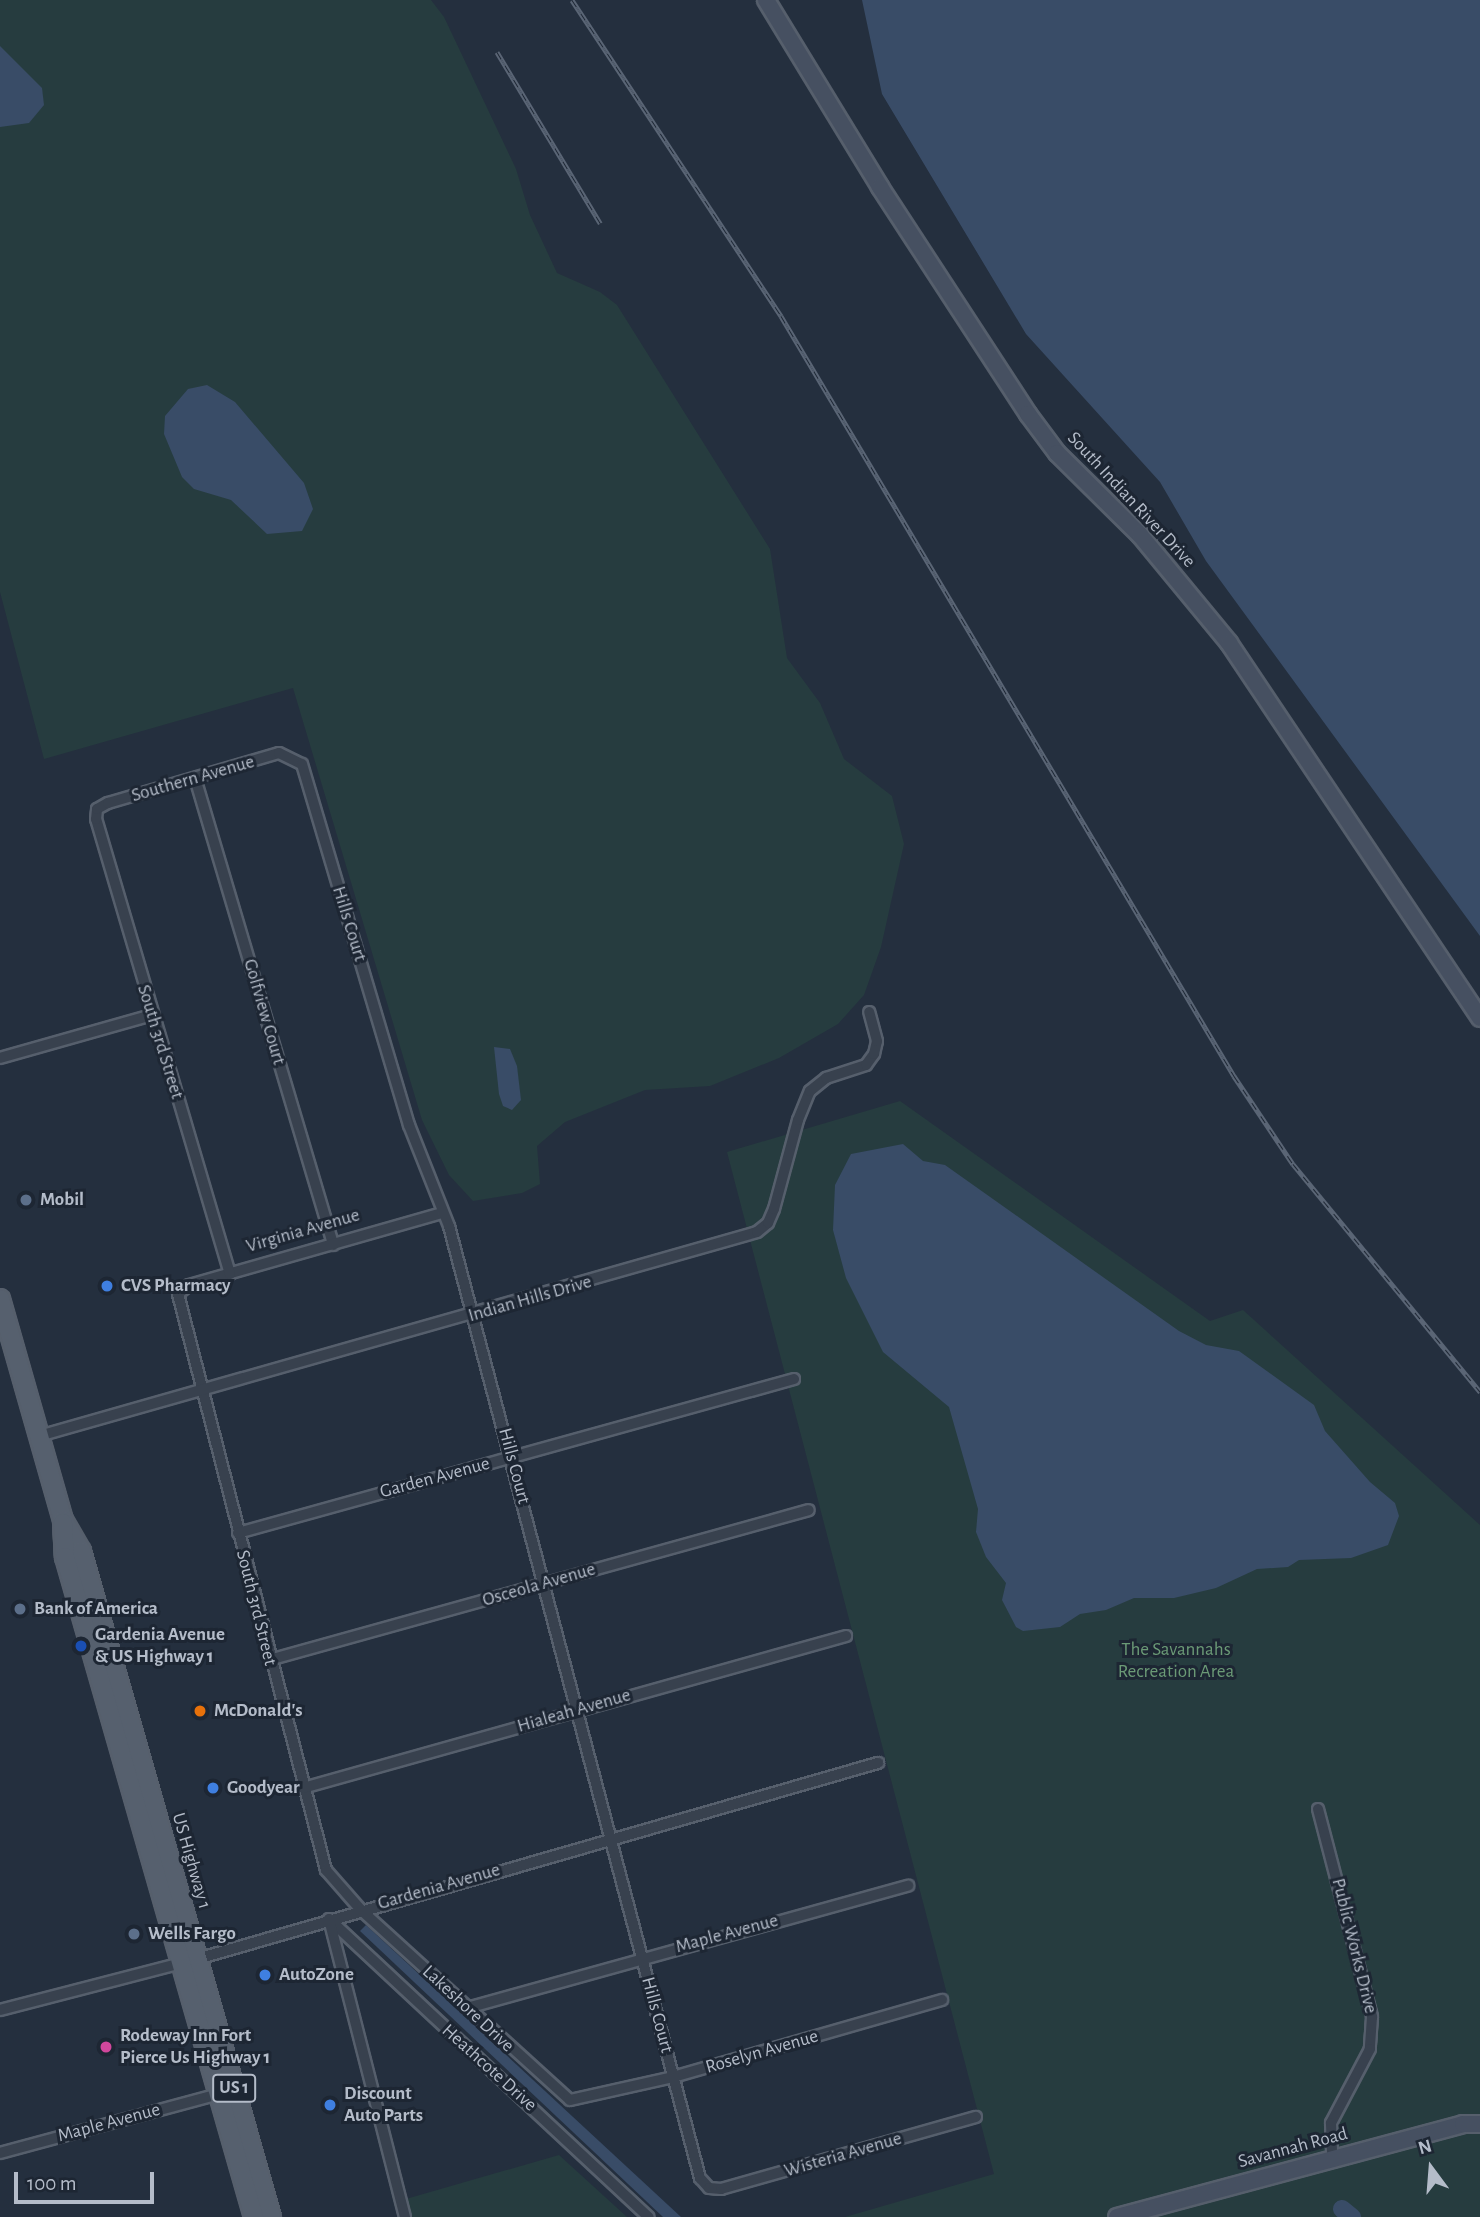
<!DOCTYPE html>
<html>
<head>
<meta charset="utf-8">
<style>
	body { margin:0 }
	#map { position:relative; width:1480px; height:2217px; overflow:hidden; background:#242f3e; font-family:"Alegreya Sans",sans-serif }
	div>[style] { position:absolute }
	.green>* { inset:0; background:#263c3f }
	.water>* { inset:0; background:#394c67 }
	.river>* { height:18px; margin:-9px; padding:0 9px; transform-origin:9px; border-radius:9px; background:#394c67 }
	.roads { filter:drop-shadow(2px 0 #565f6c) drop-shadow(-2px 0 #565f6c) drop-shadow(0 2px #565f6c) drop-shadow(0 -2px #565f6c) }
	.street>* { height:10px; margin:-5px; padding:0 5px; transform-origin:5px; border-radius:5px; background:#38414e }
	.secondary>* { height:16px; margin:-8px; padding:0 8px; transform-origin:8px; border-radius:8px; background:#465061 }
	.primary>* { height:18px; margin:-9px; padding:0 9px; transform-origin:9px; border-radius:9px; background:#56606e }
	.rail>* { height:5px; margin-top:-2.5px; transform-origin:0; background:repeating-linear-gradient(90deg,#1d2633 0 8px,#5a6575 0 16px); box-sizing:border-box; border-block:2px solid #5a6575 }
	.dots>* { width:19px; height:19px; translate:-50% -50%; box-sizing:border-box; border:4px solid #1d2633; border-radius:50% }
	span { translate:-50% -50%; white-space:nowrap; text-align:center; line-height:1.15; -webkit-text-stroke:6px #1d2633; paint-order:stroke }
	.shield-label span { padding:2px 5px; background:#1d2633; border:2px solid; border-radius:5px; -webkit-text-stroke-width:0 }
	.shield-label { font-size:18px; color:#b4bcc9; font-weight:700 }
	.street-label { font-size:19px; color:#b4bcc9 }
	.poi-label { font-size:19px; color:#b4bcc9; font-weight:700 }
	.left { translate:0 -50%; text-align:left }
	.park-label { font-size:19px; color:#6b9a76 }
	.north { position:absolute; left:1396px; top:2133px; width:70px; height:70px; -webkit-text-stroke:5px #1d2633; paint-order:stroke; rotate:344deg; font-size:19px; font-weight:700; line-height:28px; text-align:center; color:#b4bcc9 }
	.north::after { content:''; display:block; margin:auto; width:24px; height:32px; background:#b4bcc9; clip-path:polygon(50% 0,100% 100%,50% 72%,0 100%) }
	.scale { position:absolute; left:14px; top:2172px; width:140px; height:32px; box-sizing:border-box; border:4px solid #b4bcc9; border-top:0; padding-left:9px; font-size:21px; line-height:24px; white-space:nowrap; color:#b4bcc9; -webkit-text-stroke:5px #1d2633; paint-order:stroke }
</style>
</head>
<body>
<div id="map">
	<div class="green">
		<div style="clip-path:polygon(0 0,431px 0,444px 17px,516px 169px,530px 215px,557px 273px,600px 292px,617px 305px,770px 549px,787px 658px,820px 703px,844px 759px,892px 796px,904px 844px,881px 947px,864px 995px,838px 1024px,779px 1058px,710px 1086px,645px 1090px,565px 1122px,537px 1146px,540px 1184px,522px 1193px,473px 1201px,449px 1175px,422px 1120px,293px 688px,44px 759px,0 592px)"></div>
		<div style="clip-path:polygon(900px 1101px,1210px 1321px,1243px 1310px,1480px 1525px,1480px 2217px,845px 2217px,994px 2174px,727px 1152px)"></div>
		<div style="clip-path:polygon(559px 2155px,627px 2217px,410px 2217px,406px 2199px)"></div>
	</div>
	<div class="water">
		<div style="clip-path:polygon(862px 0,1480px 0,1480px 936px,1206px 561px,1160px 482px,1026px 334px,882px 94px)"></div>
		<div style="clip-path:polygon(0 46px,42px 88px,44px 105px,29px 123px,0 127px)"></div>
		<div style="clip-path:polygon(207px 385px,235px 402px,304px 483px,313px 509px,302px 531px,267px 534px,231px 500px,194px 489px,182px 477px,164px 434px,165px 416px,188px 389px)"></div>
		<div style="clip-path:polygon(494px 1047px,510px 1049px,517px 1066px,521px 1100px,512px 1110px,503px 1106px,499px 1094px)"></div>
		<div style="clip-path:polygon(903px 1144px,923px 1161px,945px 1165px,1179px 1331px,1206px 1345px,1239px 1351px,1314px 1405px,1325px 1431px,1370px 1482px,1395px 1503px,1399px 1516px,1388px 1545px,1351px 1558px,1299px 1560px,1288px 1567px,1257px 1569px,1216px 1588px,1174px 1598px,1134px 1598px,1106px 1610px,1080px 1614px,1060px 1627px,1023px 1631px,1016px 1627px,1002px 1600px,1006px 1583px,986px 1557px,976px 1532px,978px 1509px,949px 1407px,883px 1352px,846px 1278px,833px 1230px,835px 1185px,851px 1154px)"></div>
		<div style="clip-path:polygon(366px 1925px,681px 2217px,663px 2217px,360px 1931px)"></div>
	</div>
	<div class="river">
		<div style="left:1342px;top:2209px;width:13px;rotate:39deg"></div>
	</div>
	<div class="roads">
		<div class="street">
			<div style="left:195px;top:778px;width:487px;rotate:73.5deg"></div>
			<div style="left:0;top:1058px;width:158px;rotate:-15.8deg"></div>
			<div style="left:442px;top:1213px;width:263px;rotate:164.1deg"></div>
			<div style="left:189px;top:1285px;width:14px;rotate:141deg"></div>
			<div style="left:178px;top:1294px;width:595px;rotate:75.59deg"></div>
			<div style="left:326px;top:1870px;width:53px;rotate:48.8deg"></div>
			<div style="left:361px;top:1910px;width:282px;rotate:42.3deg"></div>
			<div style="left:570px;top:2100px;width:106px;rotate:-12.6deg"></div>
			<div style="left:673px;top:2077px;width:280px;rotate:-16deg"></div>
			<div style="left:230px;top:1274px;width:474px;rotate:-106.4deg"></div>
			<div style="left:96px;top:819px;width:10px;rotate:-84deg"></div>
			<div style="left:97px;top:809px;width:13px;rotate:-29deg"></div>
			<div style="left:108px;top:803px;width:178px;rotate:-16.3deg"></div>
			<div style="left:279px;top:753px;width:25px;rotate:26deg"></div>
			<div style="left:302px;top:764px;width:377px;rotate:73.5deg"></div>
			<div style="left:409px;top:1125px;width:109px;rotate:68.4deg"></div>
			<div style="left:449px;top:1226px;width:985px;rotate:75.23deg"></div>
			<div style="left:700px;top:2178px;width:13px;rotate:48deg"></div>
			<div style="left:709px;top:2188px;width:12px;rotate:5deg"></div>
			<div style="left:721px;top:2189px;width:265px;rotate:-15.8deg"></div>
			<div style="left:39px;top:1436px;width:746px;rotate:-15.86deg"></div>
			<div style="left:757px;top:1232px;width:14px;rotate:-39deg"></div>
			<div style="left:768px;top:1223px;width:15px;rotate:-67deg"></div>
			<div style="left:774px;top:1209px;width:92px;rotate:-74.9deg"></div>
			<div style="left:798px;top:1120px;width:31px;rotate:-68deg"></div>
			<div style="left:810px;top:1091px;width:21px;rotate:-39deg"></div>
			<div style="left:826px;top:1078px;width:42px;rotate:-18deg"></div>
			<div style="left:866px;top:1065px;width:14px;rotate:-54deg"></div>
			<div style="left:874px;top:1054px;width:13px;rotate:-77deg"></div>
			<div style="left:877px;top:1041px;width:30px;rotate:-105deg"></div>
			<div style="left:238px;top:1533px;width:577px;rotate:-15.48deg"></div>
			<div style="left:269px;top:1660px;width:560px;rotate:-15.52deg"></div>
			<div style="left:303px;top:1788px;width:564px;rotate:-15.64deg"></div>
			<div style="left:1318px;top:1809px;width:215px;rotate:75.4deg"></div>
			<div style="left:1372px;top:2017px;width:32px;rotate:94deg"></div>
			<div style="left:1370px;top:2049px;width:84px;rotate:117.8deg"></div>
			<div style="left:1331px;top:2123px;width:37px;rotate:88deg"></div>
			<div style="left:329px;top:1919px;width:437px;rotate:43deg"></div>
			<div style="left:329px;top:1919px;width:308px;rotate:75.7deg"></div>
			<div style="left:467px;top:2008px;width:458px;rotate:-15.5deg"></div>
			<div style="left:0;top:2010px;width:203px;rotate:-14.5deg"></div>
			<div style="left:197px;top:1959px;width:709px;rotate:-16.06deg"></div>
			<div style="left:0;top:2153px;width:227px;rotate:-15.1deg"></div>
		</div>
		<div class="secondary">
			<div style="left:766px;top:0;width:219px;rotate:58.6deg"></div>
			<div style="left:880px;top:187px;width:271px;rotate:56.9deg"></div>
			<div style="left:1028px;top:414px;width:49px;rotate:53.4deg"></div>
			<div style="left:1057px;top:453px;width:117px;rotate:44.7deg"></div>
			<div style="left:1140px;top:535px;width:140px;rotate:50.5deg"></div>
			<div style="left:1229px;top:643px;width:451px;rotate:56.2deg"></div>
			<div style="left:1117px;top:2217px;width:358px;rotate:-15deg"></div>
			<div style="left:1463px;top:2124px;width:17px"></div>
		</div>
		<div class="primary">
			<div style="left:0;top:1299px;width:230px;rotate:74.1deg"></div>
			<div style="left:63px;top:1520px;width:36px;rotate:60deg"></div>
			<div style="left:81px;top:1551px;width:693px;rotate:74.08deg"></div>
			<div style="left:63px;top:1523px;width:34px;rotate:87deg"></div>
			<div style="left:65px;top:1557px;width:687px;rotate:74.02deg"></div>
		</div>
	</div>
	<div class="rail">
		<div style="left:572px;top:0;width:379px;rotate:56.5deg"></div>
		<div style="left:781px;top:316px;width:885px;rotate:59.2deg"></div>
		<div style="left:1234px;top:1076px;width:106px;rotate:56.2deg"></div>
		<div style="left:1293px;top:1164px;width:295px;rotate:50.6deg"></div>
		<div style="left:497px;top:52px;width:200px;rotate:58.9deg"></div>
	</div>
	<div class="dots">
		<div style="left:26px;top:1200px;background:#5c6f8a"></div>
		<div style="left:107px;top:1286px;background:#3f7fe0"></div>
		<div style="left:20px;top:1609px;background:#5c6f8a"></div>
		<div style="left:81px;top:1646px;background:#1a4fb4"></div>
		<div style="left:200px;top:1711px;background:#e8710a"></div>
		<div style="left:213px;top:1788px;background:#3f7fe0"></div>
		<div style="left:134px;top:1934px;background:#5c6f8a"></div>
		<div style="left:265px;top:1975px;background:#3f7fe0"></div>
		<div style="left:106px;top:2047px;background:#d1479c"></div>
		<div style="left:330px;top:2105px;background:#3f7fe0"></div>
	</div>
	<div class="shield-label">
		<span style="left:234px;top:2088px">US 1</span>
	</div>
	<div class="street-label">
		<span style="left:1131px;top:500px;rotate:47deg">South Indian River Drive</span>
		<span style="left:193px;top:779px;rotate:-16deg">Southern Avenue</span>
		<span style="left:349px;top:924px;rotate:73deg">Hills Court</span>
		<span style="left:264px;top:1012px;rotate:74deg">Golfview Court</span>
		<span style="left:160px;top:1042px;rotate:73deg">South 3rd Street</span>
		<span style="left:303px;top:1231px;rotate:-16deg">Virginia Avenue</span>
		<span style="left:530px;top:1299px;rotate:-16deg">Indian Hills Drive</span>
		<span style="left:514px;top:1466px;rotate:75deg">Hills Court</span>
		<span style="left:435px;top:1478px;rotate:-15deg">Garden Avenue</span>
		<span style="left:539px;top:1585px;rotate:-16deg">Osceola Avenue</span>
		<span style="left:256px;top:1608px;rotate:76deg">South 3rd Street</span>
		<span style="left:574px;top:1711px;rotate:-16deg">Hialeah Avenue</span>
		<span style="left:191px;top:1861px;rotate:74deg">US Highway 1</span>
		<span style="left:439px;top:1887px;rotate:-16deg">Gardenia Avenue</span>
		<span style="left:727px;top:1934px;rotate:-15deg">Maple Avenue</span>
		<span style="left:1354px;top:1946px;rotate:76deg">Public Works Drive</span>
		<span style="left:468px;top:2009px;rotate:43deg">Lakeshore Drive</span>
		<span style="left:657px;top:2015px;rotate:75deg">Hills Court</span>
		<span style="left:762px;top:2052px;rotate:-16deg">Roselyn Avenue</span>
		<span style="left:489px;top:2068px;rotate:42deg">Heathcote Drive</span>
		<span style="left:109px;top:2123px;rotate:-15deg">Maple Avenue</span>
		<span style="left:1293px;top:2148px;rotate:-15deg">Savannah Road</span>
		<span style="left:843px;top:2155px;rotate:-16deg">Wisteria Avenue</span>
	</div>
	<div class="poi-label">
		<span class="left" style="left:40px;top:1200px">Mobil</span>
		<span class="left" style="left:121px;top:1286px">CVS Pharmacy</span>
		<span class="left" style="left:34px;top:1609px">Bank of America</span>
		<span class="left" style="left:95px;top:1646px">Gardenia Avenue<br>&amp; US Highway 1</span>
		<span class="left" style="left:214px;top:1711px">McDonald's</span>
		<span class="left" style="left:227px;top:1788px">Goodyear</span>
		<span class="left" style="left:148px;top:1934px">Wells Fargo</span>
		<span class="left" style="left:279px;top:1975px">AutoZone</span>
		<span class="left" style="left:120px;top:2047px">Rodeway Inn Fort<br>Pierce Us Highway 1</span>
		<span class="left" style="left:344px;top:2105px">Discount<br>Auto Parts</span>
	</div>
	<div class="park-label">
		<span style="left:1176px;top:1661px">The Savannahs<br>Recreation Area</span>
	</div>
	<div class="north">N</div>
	<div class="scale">100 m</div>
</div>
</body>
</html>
